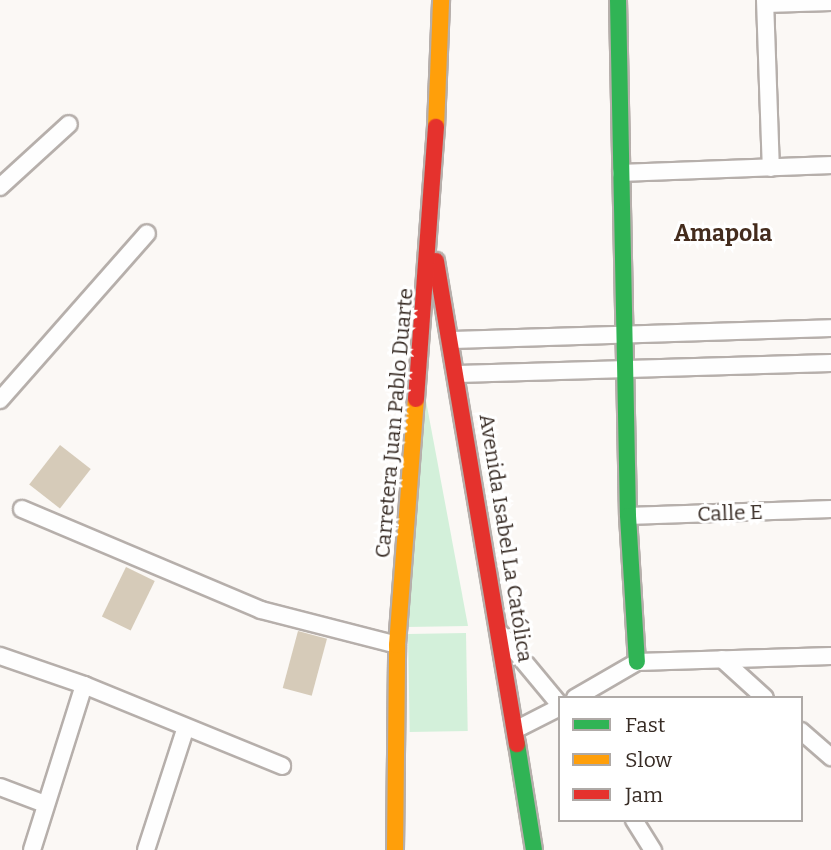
<!DOCTYPE html>
<html>
<head>
<meta charset="utf-8">
<style>
	body { margin:0 }
	#map { position:relative; width:831px; height:850px; overflow:hidden; background:#fbf8f5; font-family:Bitter,serif }
	div>[style] { position:absolute }
	.green>* { inset:0; background:#d3f0da; transform-origin:0 0 }
	.building>* { inset:0; background:#d6cbb9; transform-origin:0 0 }
	.roads { filter:drop-shadow(2px 0 #b6afab) drop-shadow(-2px 0 #b6afab) drop-shadow(0 2px #b6afab) drop-shadow(0 -2px #b6afab) }
	.street>* { height:16px; margin:-8px; padding:0 8px; transform-origin:8px; border-radius:8px; background:#fefefe }
	.fast>* { height:16px; margin:-8px; padding:0 8px; transform-origin:8px; border-radius:8px; background:#30b455 }
	.slow>* { height:16px; margin:-8px; padding:0 8px; transform-origin:8px; border-radius:8px; background:#ff9f0a }
	.jam>* { height:16px; margin:-8px; padding:0 8px; transform-origin:8px; border-radius:8px; background:#e5322d }
	span { translate:-50% -50%; white-space:nowrap; text-align:center; line-height:1.15; -webkit-text-stroke:6px #fff; paint-order:stroke }
	.street-label { font-size:21px; color:#372b24 }
	.neighbourhood-label { font-size:23px; color:#442c1d; font-weight:700 }
	.legend { position:absolute; left:558px; top:696px; width:245px; height:126px; box-sizing:border-box; background:#fff; border:2px solid #afaaa7; margin:0; padding:9px 12px; list-style:none; font-size:21px; color:#372b24 }
	.legend li { display:flex; align-items:center; gap:14px; height:35px }
	.legend b { width:35px; border:2px solid #afaaa7 }
</style>
</head>
<body>
<div id="map">
	<div class="green">
		<div style="clip-path:polygon(424px 390px,468px 626px,407px 627px)"></div>
		<div style="left:466px;top:633px;width:98px;height:58px;rotate:89deg"></div>
	</div>
	<div class="building">
		<div style="left:60px;top:445px;width:39px;height:50px;rotate:38deg"></div>
		<div style="left:126px;top:567px;width:32px;height:55px;rotate:26deg"></div>
		<div style="left:298px;top:631px;width:30px;height:59px;rotate:15deg"></div>
	</div>
	<div class="roads">
		<div class="street">
			<div style="left:765px;top:0;width:168px;rotate:88deg"></div>
			<div style="left:766px;top:4px;width:65px;rotate:-1.8deg"></div>
			<div style="left:621px;top:173px;width:210px;rotate:-2.2deg"></div>
			<div style="left:0;top:187px;width:93px;rotate:-42.4deg"></div>
			<div style="left:453px;top:340px;width:378px;rotate:-1.8deg"></div>
			<div style="left:458px;top:374px;width:373px;rotate:-1.7deg"></div>
			<div style="left:0;top:400px;width:222px;rotate:-48.6deg"></div>
			<div style="left:22px;top:509px;width:259px;rotate:22.9deg"></div>
			<div style="left:261px;top:610px;width:140px;rotate:14.4deg"></div>
			<div style="left:628px;top:516px;width:203px;rotate:-2deg"></div>
			<div style="left:501px;top:634px;width:92px;rotate:50.3deg"></div>
			<div style="left:0;top:656px;width:89px;rotate:19deg"></div>
			<div style="left:84px;top:685px;width:214px;rotate:22.2deg"></div>
			<div style="left:722px;top:659px;width:58px;rotate:42.2deg"></div>
			<div style="left:575px;top:698px;width:72px;rotate:-30.1deg"></div>
			<div style="left:637px;top:662px;width:194px;rotate:-1.8deg"></div>
			<div style="left:515px;top:730px;width:51px;rotate:-27.1deg"></div>
			<div style="left:801px;top:731px;width:40px;rotate:41deg"></div>
			<div style="left:0;top:787px;width:48px;rotate:20.7deg"></div>
			<div style="left:634px;top:820px;width:36px;rotate:58deg"></div>
			<div style="left:32px;top:850px;width:173px;rotate:-72.5deg"></div>
			<div style="left:146px;top:850px;width:129px;rotate:-72deg"></div>
		</div>
		<div class="fast">
			<div style="left:618px;top:0;width:516px;rotate:88.89deg"></div>
			<div style="left:628px;top:516px;width:146px;rotate:86.5deg"></div>
			<div style="left:517px;top:744px;width:107px;rotate:80.9deg"></div>
		</div>
		<div class="slow">
			<div style="left:436px;top:127px;width:127px;rotate:-87.7deg"></div>
			<div style="left:395px;top:850px;width:205px;rotate:-89.4deg"></div>
			<div style="left:397px;top:645px;width:247px;rotate:-85.6deg"></div>
		</div>
		<div class="jam">
			<div style="left:436px;top:261px;width:490px;rotate:80.5deg"></div>
			<div style="left:416px;top:399px;width:273px;rotate:-85.8deg"></div>
		</div>
	</div>
	<div class="street-label">
		<span style="left:394px;top:423px;rotate:-85deg">Carretera Juan Pablo Duarte</span>
		<span style="left:730px;top:513px;rotate:-2deg">Calle E</span>
		<span style="left:506px;top:538px;rotate:81deg">Avenida Isabel La Católica</span>
	</div>
	<div class="neighbourhood-label">
		<span style="left:723px;top:233px">Amapola</span>
	</div>
	<ul class="legend">
	<li><b style="height:9px;background:#30b455"></b>Fast</li>
	<li><b style="height:9px;background:#ff9f0a"></b>Slow</li>
	<li><b style="height:9px;background:#e5322d"></b>Jam</li>
	</ul>
</div>
</body>
</html>
